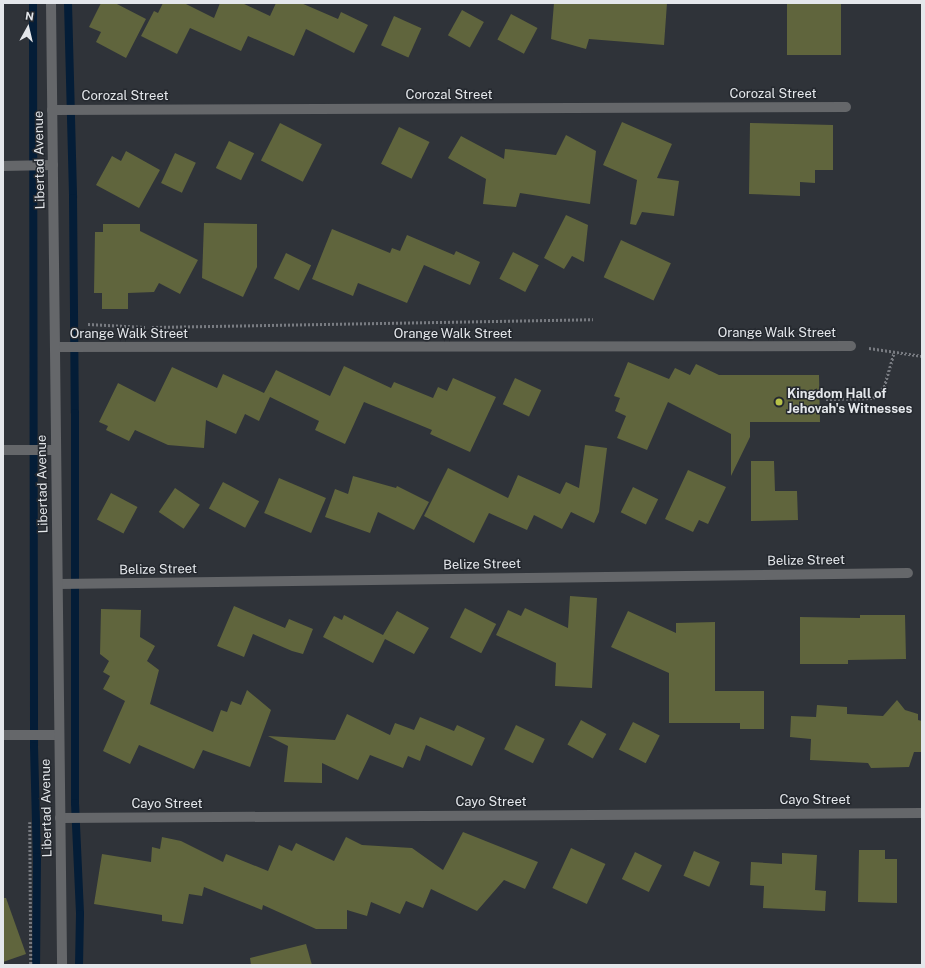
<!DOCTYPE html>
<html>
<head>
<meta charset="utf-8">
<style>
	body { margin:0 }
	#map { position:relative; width:925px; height:968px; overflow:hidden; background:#2f3339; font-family:"Public Sans",sans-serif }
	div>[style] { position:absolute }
	.stream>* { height:8px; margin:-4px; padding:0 4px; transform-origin:4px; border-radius:4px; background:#041d37 }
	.building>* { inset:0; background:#60653d; transform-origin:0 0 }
	.path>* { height:2.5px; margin-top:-1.25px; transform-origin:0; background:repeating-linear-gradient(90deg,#787b81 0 2px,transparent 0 4px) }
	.minor>* { height:10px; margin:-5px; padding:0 5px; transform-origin:5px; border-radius:5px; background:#65676a }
	.tertiary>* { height:10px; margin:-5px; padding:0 5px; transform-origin:5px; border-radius:5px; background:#65676a }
	.dots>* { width:11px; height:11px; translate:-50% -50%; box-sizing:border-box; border:2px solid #25292f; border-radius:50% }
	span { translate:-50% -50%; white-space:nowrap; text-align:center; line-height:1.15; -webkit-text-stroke:3px #25292f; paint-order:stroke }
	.street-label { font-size:13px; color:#e4e7eb }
	.poi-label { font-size:13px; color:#e4e7eb; font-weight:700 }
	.left { translate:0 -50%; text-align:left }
	.frame { position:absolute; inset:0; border:4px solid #e4e7eb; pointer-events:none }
	.north { position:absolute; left:8px; top:8px; width:40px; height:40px; -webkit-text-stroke:3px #25292f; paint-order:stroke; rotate:8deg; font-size:11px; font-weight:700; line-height:16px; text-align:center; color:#e4e7eb }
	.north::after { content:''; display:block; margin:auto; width:14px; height:18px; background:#e4e7eb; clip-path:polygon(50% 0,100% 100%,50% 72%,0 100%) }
</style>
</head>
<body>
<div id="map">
	<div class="stream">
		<div style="left:33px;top:3px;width:743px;rotate:89.92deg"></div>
		<div style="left:34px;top:746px;width:111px;rotate:88.5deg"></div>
		<div style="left:37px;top:857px;width:108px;rotate:90.5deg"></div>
		<div style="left:68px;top:3px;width:195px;rotate:88.5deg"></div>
		<div style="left:73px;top:198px;width:215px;rotate:89.5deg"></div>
		<div style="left:75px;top:413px;width:390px;rotate:90deg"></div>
		<div style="left:75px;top:803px;width:111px;rotate:87.4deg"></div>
		<div style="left:80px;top:914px;width:51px;rotate:91.1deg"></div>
	</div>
	<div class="building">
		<div style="clip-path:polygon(101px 3px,115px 3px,146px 19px,126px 58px,96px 42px,101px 32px,89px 27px)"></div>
		<div style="clip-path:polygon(163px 3px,184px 3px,214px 18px,220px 3px,242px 3px,270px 16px,276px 3px,301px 3px,338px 19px,341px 12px,368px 25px,354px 53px,306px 29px,294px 56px,248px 36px,241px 51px,190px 28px,177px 54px,141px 36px,154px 11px,158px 13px)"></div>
		<div style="clip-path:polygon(554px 3px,667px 3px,664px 45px,589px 39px,586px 49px,551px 39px)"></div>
		<div style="left:787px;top:3px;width:54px;height:52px"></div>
		<div style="left:462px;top:10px;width:25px;height:29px;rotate:29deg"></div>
		<div style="left:511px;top:14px;width:30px;height:29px;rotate:28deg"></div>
		<div style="left:394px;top:16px;width:30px;height:32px;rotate:24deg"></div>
		<div style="clip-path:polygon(622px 122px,672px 144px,657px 178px,679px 181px,674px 216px,642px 212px,636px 225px,630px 224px,637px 180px,603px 165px)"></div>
		<div style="left:280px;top:123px;width:47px;height:42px;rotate:27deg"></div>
		<div style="clip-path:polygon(750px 123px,833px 125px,833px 170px,815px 170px,815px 183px,800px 182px,800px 196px,749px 194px)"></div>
		<div style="left:399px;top:127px;width:34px;height:41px;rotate:26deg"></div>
		<div style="clip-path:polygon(566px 135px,596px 151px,590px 204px,520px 193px,516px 207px,483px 204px,486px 179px,448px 158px,461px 136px,504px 159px,505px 149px,556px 155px)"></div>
		<div style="left:229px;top:141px;width:28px;height:30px;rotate:26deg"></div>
		<div style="clip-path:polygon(126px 151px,160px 170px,139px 208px,96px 185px,112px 156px,121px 161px)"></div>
		<div style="left:175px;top:153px;width:23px;height:33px;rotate:25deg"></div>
		<div style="clip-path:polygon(566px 215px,588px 225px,584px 262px,572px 256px,564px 269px,544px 258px)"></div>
		<div style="clip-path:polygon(204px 223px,257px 224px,257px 267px,243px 297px,202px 278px)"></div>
		<div style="clip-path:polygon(103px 224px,140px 224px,140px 231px,198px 260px,180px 294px,159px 283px,154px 292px,128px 293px,128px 309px,102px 309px,102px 293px,94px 293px,95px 232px,103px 232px)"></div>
		<div style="clip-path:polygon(332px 229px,390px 253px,392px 248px,400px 251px,407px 235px,454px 255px,456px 251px,480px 262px,470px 285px,424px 265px,407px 303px,358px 283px,353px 296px,312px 279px)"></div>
		<div style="left:621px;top:240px;width:55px;height:41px;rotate:25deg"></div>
		<div style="left:513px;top:252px;width:29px;height:30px;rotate:27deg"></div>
		<div style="left:286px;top:253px;width:28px;height:28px;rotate:26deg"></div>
		<div style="clip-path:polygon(628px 362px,669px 379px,675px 368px,690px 375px,696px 364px,719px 375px,819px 375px,820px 422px,750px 422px,750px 437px,731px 476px,731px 434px,668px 402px,647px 450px,617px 438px,626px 416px,615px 411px,620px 398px,614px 396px)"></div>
		<div style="clip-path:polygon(344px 366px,391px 388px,394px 382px,433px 398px,438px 387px,447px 391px,453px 378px,496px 397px,470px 452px,430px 434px,432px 430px,364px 402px,345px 444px,315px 430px,319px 421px,270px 397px,259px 421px,245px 414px,236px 434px,206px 420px,204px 448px,168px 445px,135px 430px,129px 441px,106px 430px,108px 426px,99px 422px,118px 383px,155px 402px,172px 367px,217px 388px,223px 374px,264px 393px,276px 370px,330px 396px)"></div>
		<div style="left:515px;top:378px;width:29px;height:29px;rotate:25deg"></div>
		<div style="clip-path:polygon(585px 445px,607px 448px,599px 512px,594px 523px,571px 512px,562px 529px,534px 515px,527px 530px,489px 513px,474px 543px,424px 516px,448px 468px,508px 498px,518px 475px,560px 494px,566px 482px,579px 488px)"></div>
		<div style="clip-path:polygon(751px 461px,774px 461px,775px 491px,797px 491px,798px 520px,751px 521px)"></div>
		<div style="clip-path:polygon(688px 470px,726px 487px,708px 524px,699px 520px,693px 532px,665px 519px)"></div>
		<div style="clip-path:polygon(353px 476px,396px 488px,397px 486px,429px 502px,414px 530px,378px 512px,370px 533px,325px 517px,335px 489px,348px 494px)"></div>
		<div style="left:279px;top:478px;width:51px;height:38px;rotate:23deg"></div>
		<div style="left:223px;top:482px;width:41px;height:30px;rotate:28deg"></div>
		<div style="left:633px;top:487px;width:28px;height:28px;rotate:26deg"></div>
		<div style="left:175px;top:488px;width:30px;height:29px;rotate:34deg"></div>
		<div style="left:111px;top:493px;width:30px;height:30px;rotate:28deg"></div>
		<div style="clip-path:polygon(570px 596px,597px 598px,592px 688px,555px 686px,556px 663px,496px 635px,508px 610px,521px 616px,525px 608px,568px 628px)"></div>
		<div style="clip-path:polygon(234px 606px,285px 628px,289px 619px,313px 629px,303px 654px,292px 651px,253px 634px,244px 657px,217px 646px)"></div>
		<div style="left:465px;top:608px;width:35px;height:33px;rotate:27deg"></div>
		<div style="clip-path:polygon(101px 609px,141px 610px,140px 637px,155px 646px,147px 661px,159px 670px,150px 704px,213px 732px,221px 710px,227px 712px,231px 701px,241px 705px,247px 690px,271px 710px,250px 767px,203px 750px,194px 769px,139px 745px,130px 764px,103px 751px,125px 701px,103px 689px,110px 676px,103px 672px,109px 661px,100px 654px)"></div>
		<div style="clip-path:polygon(397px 611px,429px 628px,414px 654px,385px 639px,373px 663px,323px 637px,334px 616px,342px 620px,344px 615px,383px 635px)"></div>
		<div style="clip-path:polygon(628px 611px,676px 633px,676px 623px,715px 622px,715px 691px,764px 691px,764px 729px,740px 729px,740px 723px,669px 723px,669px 673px,611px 647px)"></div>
		<div style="clip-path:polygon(860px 615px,905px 615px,906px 659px,848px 660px,848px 664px,800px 664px,800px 617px,860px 618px)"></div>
		<div style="clip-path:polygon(897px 700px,905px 710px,918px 714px,918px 720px,922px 721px,922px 752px,914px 752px,909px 767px,871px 768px,868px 763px,810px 760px,811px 739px,790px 737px,791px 716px,816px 717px,817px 705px,847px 707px,847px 714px,883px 716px)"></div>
		<div style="clip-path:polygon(347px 714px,390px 735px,395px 723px,414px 730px,420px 717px,454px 731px,457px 725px,485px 738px,472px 766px,426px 745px,420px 761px,408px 756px,403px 768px,370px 755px,358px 780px,322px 763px,322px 783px,284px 782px,288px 746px,268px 736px,335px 740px)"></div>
		<div style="left:581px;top:720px;width:29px;height:28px;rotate:29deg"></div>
		<div style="left:633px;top:722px;width:30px;height:31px;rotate:27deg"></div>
		<div style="left:516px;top:725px;width:32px;height:27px;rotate:26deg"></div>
		<div style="clip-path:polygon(463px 832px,538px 862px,525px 889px,504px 880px,477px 911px,431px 889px,423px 908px,406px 901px,400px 914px,371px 902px,367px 916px,347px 910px,347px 929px,316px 929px,263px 905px,262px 910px,204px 887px,202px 896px,189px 894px,183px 924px,162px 921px,162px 915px,94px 904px,102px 854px,151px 862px,152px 847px,160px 849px,162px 837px,181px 841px,223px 862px,226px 854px,268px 871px,279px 845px,292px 851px,296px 843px,334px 861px,346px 837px,362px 845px,412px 848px,443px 870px)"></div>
		<div style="left:571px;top:848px;width:38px;height:44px;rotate:25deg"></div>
		<div style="clip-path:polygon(859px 850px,885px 850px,885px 859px,897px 859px,897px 903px,858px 902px)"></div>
		<div style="left:694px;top:851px;width:28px;height:27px;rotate:23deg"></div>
		<div style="left:635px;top:852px;width:30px;height:30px;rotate:26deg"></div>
		<div style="clip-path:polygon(782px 853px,817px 855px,815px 890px,826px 891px,825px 911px,763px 908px,764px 886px,750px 885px,751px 862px,782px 864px)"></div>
		<div style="clip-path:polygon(3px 898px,6px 898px,26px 954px,3px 962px)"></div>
		<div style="clip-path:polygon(306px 944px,312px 965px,251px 965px,250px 958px)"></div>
	</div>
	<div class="path">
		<div style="left:88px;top:324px;width:57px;rotate:3deg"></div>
		<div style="left:152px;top:327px;width:441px;rotate:-1deg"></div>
		<div style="left:869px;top:348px;width:54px;rotate:8.6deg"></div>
		<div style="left:826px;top:399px;width:47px;rotate:-1.2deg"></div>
		<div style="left:873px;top:398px;width:16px;rotate:-45deg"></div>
		<div style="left:884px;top:387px;width:36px;rotate:-74deg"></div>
		<div style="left:30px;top:822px;width:143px;rotate:89.6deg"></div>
	</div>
	<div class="minor">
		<div style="left:52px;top:110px;width:794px;rotate:-0.22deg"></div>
		<div style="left:3px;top:166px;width:50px;rotate:-1.1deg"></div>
		<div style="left:55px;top:347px;width:796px;rotate:-0.07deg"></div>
		<div style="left:3px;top:450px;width:53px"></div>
		<div style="left:58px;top:584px;width:850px;rotate:-0.74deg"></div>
		<div style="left:3px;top:735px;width:56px"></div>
		<div style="left:60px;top:818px;width:862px;rotate:-0.33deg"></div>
	</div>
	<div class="tertiary">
		<div style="left:51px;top:3px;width:962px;rotate:89.34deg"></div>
	</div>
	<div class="dots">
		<div style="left:779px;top:402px;background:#b7c148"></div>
	</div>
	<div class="street-label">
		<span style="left:773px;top:94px">Corozal Street</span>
		<span style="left:449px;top:95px">Corozal Street</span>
		<span style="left:125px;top:96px">Corozal Street</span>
		<span style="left:40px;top:160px;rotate:-91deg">Libertad Avenue</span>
		<span style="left:777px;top:333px">Orange Walk Street</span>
		<span style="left:129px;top:334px">Orange Walk Street</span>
		<span style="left:453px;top:334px">Orange Walk Street</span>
		<span style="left:43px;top:484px;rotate:-91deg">Libertad Avenue</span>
		<span style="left:806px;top:561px;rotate:-1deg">Belize Street</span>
		<span style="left:482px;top:565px;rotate:-1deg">Belize Street</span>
		<span style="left:158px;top:570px;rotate:-1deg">Belize Street</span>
		<span style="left:815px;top:800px">Cayo Street</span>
		<span style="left:491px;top:802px">Cayo Street</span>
		<span style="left:167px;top:804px">Cayo Street</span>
		<span style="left:47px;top:808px;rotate:-91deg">Libertad Avenue</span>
	</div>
	<div class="poi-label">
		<span class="left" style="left:787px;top:402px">Kingdom Hall of<br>Jehovah's Witnesses</span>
	</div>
	<div class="frame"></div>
	<div class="north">N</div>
</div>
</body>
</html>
